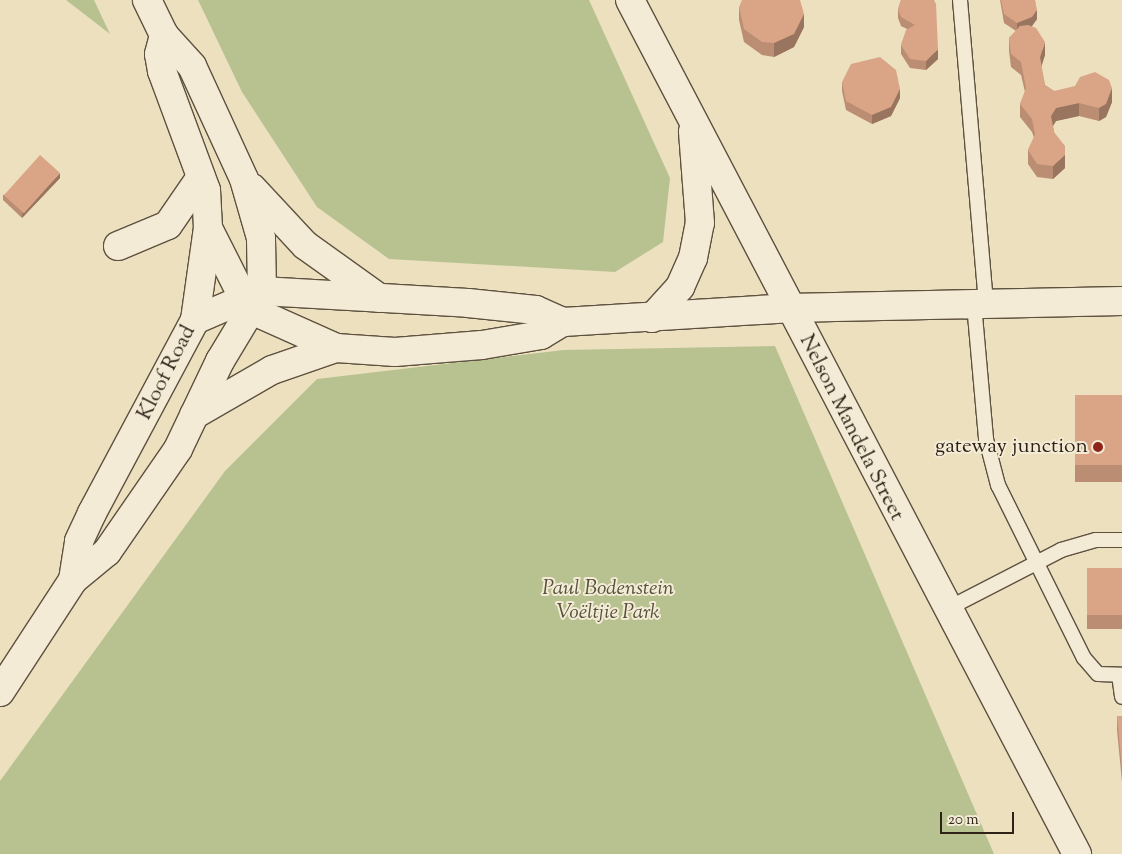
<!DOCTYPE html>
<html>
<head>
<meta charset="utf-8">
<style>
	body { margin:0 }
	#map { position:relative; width:1122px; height:854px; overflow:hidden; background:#ece0be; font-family:"Sorts Mill Goudy",serif }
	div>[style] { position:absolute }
	.green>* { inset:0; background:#b8c291 }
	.roads { filter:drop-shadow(1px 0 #5e5140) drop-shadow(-1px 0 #5e5140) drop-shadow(0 1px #5e5140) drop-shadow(0 -1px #5e5140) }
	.service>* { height:14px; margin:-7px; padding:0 7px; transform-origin:7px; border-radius:7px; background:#f3ebd5 }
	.tertiary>* { height:28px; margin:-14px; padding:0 14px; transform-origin:14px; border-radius:14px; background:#f3ebd5 }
	.secondary>* { height:28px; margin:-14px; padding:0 14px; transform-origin:14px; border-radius:14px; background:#f3ebd5 }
	.wall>* { inset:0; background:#bb8e73; transform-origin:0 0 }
	.shaded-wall>* { inset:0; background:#99745e }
	.building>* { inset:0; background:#daa586; transform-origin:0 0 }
	.dots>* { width:14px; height:14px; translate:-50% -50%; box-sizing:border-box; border:2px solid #f3ebd5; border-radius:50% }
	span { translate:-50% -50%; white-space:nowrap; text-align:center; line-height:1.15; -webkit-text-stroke:4px #f3ebd5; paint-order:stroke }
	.street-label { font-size:21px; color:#2e2116 }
	.poi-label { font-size:21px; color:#2e2116 }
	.right { translate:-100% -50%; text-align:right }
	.park-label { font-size:21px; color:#57513b; font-style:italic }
	.scale { position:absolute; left:940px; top:812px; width:74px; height:22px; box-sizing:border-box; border:2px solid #2e2116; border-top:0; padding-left:6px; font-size:15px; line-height:18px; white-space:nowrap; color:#2e2116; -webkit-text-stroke:4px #f3ebd5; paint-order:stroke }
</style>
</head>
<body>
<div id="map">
	<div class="green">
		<div style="clip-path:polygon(66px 0,94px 0,110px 34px)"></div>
		<div style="clip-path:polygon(198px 0,589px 0,670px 178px,663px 242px,615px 272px,389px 259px,317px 207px,242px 92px)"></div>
		<div style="clip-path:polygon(775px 346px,994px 854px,0 854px,0 781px,225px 471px,317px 379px,564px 350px)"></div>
	</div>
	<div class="roads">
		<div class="service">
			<div style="left:960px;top:0;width:305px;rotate:85.1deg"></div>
			<div style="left:974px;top:304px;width:136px;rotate:84.9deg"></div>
			<div style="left:986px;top:439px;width:48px;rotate:75.4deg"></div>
			<div style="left:998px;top:485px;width:193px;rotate:63.6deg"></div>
			<div style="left:1084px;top:658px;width:21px;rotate:49deg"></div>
			<div style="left:1098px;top:674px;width:24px;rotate:2deg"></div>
			<div style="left:945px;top:610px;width:131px;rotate:-27.3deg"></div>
			<div style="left:1061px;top:550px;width:36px;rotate:-16deg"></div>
			<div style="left:1096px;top:540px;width:26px"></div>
			<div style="left:1119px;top:675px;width:22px;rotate:82deg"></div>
		</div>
		<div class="tertiary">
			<div style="left:252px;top:188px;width:78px;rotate:47.1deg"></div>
			<div style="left:305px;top:245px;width:91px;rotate:35.6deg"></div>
			<div style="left:208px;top:228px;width:91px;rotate:63.2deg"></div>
			<div style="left:249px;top:309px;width:95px;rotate:24.1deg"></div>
			<div style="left:336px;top:348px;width:59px;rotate:3.9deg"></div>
			<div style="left:395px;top:352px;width:87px;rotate:-4.6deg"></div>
			<div style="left:482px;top:345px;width:60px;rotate:-9.6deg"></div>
			<div style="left:541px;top:335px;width:26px;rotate:-31deg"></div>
			<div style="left:563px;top:322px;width:226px;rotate:-3.5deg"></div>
			<div style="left:789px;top:308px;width:333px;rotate:-1.2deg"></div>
			<div style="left:118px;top:246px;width:54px;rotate:-22.8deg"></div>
			<div style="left:168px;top:225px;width:58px;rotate:-55.5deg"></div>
			<div style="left:195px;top:320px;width:73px;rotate:-23.4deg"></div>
			<div style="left:262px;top:291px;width:206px;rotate:3.3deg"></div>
			<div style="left:468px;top:303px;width:68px;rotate:5.9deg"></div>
			<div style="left:536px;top:310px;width:30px;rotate:24deg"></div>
			<div style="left:194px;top:415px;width:90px;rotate:-30deg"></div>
			<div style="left:272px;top:370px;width:68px;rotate:-19deg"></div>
			<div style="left:73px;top:580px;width:44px;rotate:-39.5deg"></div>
			<div style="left:107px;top:552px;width:125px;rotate:-55.4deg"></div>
			<div style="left:178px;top:449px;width:98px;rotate:-64.5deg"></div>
			<div style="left:220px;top:361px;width:82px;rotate:-59deg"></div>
			<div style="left:262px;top:291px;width:53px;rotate:-91.1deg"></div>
			<div style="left:261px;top:238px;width:61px;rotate:-106.1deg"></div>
			<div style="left:244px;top:179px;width:124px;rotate:-114.7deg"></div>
			<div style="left:192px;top:66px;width:42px;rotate:-132.1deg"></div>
			<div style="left:0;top:692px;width:134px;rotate:-56.9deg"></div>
			<div style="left:73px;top:580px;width:39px;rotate:-81deg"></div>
			<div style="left:79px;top:541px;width:31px;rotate:-65deg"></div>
			<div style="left:92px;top:513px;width:219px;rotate:-61.9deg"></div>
			<div style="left:195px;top:320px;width:93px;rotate:-82deg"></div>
			<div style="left:208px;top:228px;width:38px;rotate:-93deg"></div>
			<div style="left:206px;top:190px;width:127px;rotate:-110.3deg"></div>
			<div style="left:162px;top:71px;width:17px;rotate:-100deg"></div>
			<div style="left:159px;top:54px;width:20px;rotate:-75deg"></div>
			<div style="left:164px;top:35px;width:39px;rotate:-116deg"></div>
		</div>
		<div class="secondary">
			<div style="left:630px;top:0;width:964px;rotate:62.37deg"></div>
			<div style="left:652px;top:318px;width:42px;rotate:-47.9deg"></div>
			<div style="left:680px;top:287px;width:32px;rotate:-66deg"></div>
			<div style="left:693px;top:258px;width:36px;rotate:-79deg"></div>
			<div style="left:700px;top:223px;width:92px;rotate:-94.4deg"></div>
		</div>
	</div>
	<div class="wall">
		<div style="clip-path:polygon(901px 0,938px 59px,926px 70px,910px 68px,901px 54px,901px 45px,907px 29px,901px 26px,898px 18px,898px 9px)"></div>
		<div style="clip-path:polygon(1000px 0,1035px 0,1037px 19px,1032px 26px,1045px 55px,1041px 66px,1045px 85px,1054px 91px,1112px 102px,1106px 117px,1099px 121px,1079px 116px,1056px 121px,1053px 126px,1054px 132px,1065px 160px,1065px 168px,1053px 179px,1037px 177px,1028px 164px,1028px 150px,1034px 138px,1032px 132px,1020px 117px,1020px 104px,1025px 92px,1021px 75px,1011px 67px,1009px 51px,1009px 38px,1016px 31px,1004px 23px)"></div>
		<div style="clip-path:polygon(739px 7px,804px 27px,794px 47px,774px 57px,762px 55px,744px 42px,739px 20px)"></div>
		<div style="clip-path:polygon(842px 82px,900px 98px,891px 116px,872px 124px,846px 110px,842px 91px)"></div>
		<div style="clip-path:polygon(60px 178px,22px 218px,3px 200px,3px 195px)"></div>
		<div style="left:1075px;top:395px;width:47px;height:87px"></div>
		<div style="left:1087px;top:568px;width:35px;height:61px"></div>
		<div style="clip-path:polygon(1117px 716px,1122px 716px,1122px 782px,1117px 730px)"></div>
	</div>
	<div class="shaded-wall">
		<div style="clip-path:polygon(1037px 10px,1037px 19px,1032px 26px,1017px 32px,1017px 23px)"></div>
		<div style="clip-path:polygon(804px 14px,804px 27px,794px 47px,774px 57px,774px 43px)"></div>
		<div style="clip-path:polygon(1045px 42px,1045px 55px,1040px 71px,1040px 57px)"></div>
		<div style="clip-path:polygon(938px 49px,938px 59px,926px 70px,926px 61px)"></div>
		<div style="clip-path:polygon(1112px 88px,1112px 102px,1106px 117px,1099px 121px,1099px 108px)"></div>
		<div style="clip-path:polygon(900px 89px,900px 98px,891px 116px,872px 124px,872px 115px)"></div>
		<div style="clip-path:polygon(1079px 103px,1079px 116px,1056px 121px,1051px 129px,1051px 116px,1056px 108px)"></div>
		<div style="clip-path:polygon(1065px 146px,1065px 168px,1053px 179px,1053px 166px)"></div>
		<div style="clip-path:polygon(60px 173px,60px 178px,22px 218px,22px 214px)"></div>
	</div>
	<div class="building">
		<div style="clip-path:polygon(742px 0,800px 0,804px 14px,794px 34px,774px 43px,762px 42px,744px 29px,739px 7px)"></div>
		<div style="clip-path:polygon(901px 0,934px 0,936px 4px,938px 49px,926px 61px,910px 59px,901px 45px,906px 30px,915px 25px,901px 17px,898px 9px)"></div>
		<div style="clip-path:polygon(1001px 0,1035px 0,1037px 10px,1032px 17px,1017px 23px,1004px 14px)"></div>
		<div style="clip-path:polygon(1028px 25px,1036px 28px,1045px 42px,1040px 57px,1045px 85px,1054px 91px,1075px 86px,1080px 77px,1095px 72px,1109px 80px,1112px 88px,1106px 104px,1099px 108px,1079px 103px,1056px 108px,1051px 116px,1054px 132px,1065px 146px,1065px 155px,1053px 166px,1037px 164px,1028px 150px,1035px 134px,1032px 119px,1020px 104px,1026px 88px,1021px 62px,1011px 54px,1009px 38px,1020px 26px)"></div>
		<div style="clip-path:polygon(880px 57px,896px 70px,900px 89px,891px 107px,872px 115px,846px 101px,842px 82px,851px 64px)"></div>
		<div style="left:40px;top:155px;width:27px;height:54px;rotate:42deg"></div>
		<div style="left:1075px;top:395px;width:47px;height:70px"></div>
		<div style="left:1087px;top:568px;width:35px;height:47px"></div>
		<div style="clip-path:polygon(1117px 716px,1122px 716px,1122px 769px)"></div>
	</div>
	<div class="dots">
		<div style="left:1098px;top:447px;background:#8f2418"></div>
	</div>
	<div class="street-label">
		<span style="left:167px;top:373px;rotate:-63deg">Kloof Road</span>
		<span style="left:851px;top:428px;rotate:63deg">Nelson Mandela Street</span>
	</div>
	<div class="poi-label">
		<span class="right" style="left:1088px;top:447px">gateway junction</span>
	</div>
	<div class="park-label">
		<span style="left:608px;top:601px">Paul Bodenstein<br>Voëltjie Park</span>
	</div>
	<div class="scale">20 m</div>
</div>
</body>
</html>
